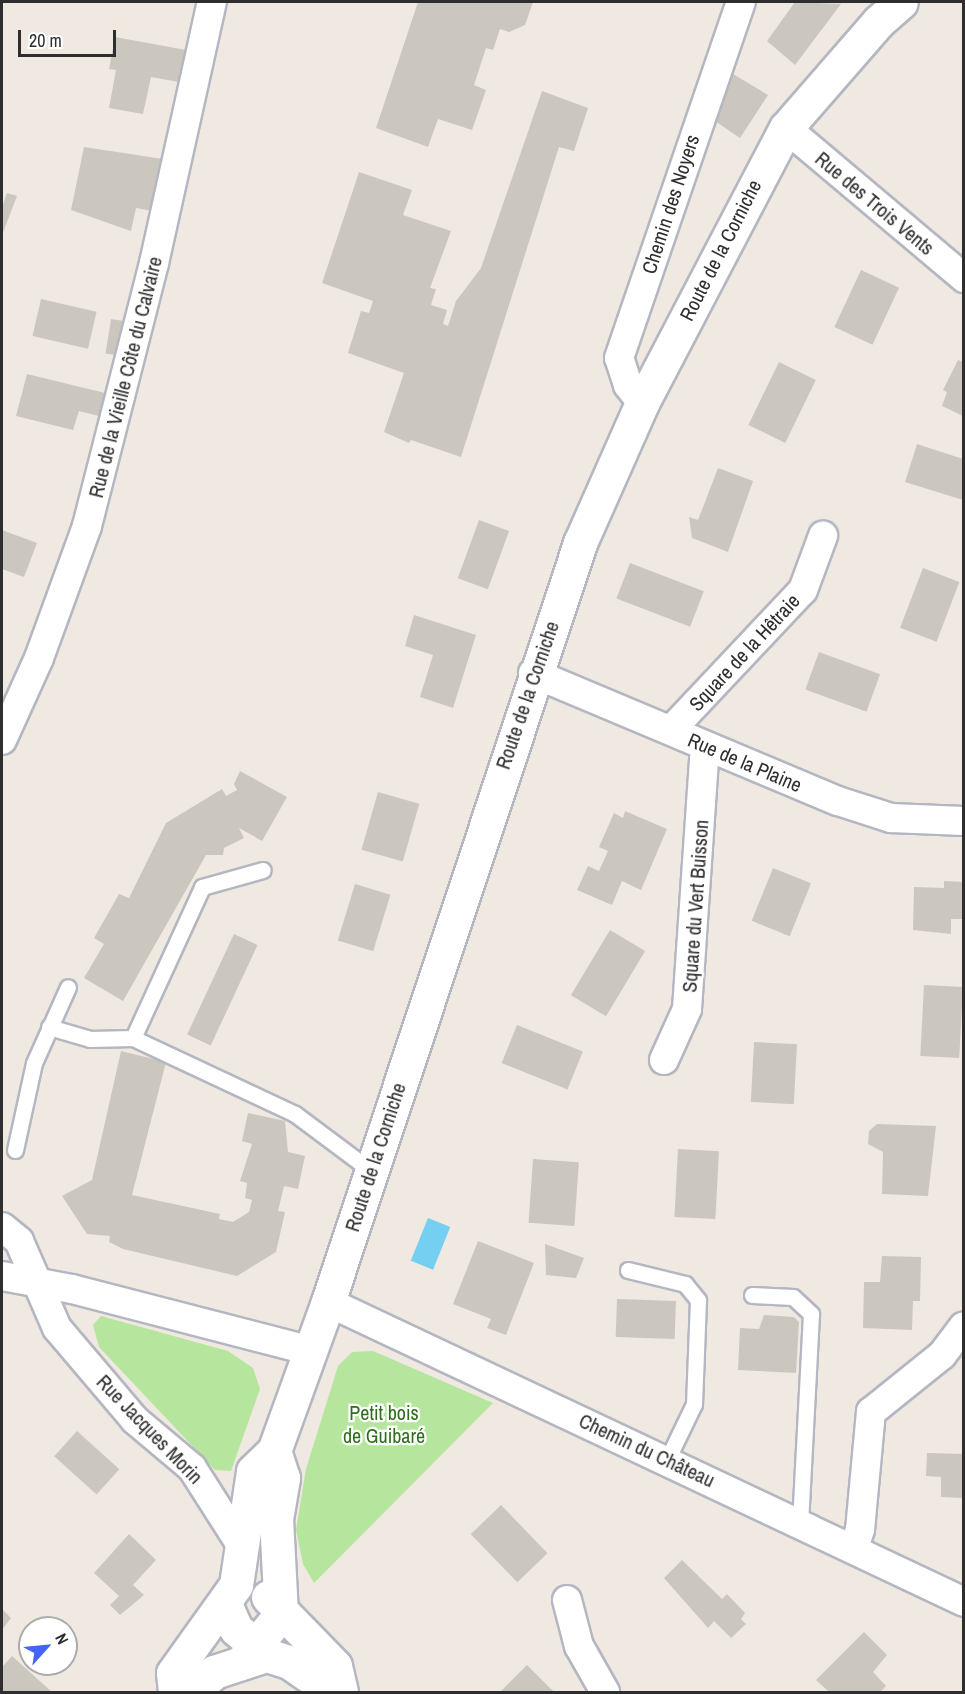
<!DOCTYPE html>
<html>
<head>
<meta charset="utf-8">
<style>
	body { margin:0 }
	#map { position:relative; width:965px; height:1694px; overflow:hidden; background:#efe9e1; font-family:"Archivo Narrow",sans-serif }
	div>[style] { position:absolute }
	.green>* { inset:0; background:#b6e59e }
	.water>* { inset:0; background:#75cff0; transform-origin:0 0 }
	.building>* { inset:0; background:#cbc7bf; transform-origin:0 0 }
	.roads { filter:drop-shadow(2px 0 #b4b7c1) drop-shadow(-2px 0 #b4b7c1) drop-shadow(0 2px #b4b7c1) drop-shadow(0 -2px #b4b7c1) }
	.service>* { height:15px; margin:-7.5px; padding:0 7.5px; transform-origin:7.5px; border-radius:7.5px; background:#fff }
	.minor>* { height:28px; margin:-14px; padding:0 14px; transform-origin:14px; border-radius:14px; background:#fff }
	.tertiary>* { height:33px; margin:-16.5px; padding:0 16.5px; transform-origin:16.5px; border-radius:16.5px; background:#fff }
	span { translate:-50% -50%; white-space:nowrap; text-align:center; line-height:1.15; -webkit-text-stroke:4.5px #fff; paint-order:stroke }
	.street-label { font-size:20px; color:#2e2e2e }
	.park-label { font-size:20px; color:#2c6e1b }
	.frame { position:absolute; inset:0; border:3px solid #2e2e2e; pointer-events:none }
	.north { position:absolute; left:18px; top:1616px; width:60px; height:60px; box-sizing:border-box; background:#fff; border:2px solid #ababab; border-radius:50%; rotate:63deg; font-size:16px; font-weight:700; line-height:24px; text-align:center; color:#2e2e2e }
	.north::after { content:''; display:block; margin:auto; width:21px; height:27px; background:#4264fb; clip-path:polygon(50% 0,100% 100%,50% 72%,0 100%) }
	.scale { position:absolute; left:18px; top:30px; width:98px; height:27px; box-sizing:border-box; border:3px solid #2e2e2e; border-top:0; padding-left:8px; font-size:18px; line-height:21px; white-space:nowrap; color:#2e2e2e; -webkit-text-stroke:4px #fff; paint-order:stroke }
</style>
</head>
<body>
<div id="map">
	<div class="green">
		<div style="clip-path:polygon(101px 1316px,228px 1351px,253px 1368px,260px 1389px,231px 1471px,215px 1470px,99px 1347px,93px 1325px)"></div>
		<div style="clip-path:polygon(373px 1351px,493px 1403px,314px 1583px,303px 1564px,296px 1530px,306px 1469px,338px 1366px,352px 1352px)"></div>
	</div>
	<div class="water">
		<div style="left:428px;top:1218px;width:24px;height:46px;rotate:22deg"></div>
	</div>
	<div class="building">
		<div style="clip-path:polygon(418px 2px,533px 2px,525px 25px,509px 32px,500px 29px,493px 50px,486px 48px,474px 85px,486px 90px,472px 130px,438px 119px,428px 147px,376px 128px)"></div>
		<div style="clip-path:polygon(795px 2px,841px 4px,795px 65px,767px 41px)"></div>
		<div style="clip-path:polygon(115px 37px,186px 50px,179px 82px,151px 77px,143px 114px,109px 108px,116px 70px,109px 69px)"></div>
		<div style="clip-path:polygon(728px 71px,768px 95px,740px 138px,709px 117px)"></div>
		<div style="clip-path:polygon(542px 91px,588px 108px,574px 151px,559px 147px,461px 457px,411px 440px,409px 443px,384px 432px,404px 373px,348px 353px,361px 311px,369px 313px,373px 301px,322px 283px,359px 172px,412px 190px,403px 215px,451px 231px,430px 288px,436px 289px,431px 305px,447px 310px,443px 324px,448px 326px,456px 301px,481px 268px)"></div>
		<div style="clip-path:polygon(84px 147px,163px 159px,152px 211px,136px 208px,131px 231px,71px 210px)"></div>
		<div style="clip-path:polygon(7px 193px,17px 196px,2px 235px,2px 207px)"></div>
		<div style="left:861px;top:270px;width:42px;height:63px;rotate:25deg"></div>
		<div style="left:41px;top:299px;width:57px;height:38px;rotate:13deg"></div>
		<div style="left:111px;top:319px;width:13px;height:35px;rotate:9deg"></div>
		<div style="clip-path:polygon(958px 360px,963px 362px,963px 416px,942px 406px,947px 392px,943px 390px)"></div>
		<div style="left:779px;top:362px;width:41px;height:70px;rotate:26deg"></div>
		<div style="clip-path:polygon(27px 374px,105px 393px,99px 416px,79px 411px,73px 430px,16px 416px)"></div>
		<div style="clip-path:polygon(917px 444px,963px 459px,963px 500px,905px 482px)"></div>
		<div style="clip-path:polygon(718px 468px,753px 481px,728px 552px,692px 538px,689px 517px,698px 520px)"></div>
		<div style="left:479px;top:520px;width:32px;height:62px;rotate:20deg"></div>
		<div style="clip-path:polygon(2px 530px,37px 543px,24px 577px,2px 569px)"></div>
		<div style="left:630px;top:563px;width:79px;height:38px;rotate:21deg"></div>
		<div style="left:923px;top:568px;width:39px;height:64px;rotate:21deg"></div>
		<div style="clip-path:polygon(414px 615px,476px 635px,453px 708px,420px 697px,433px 655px,405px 646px)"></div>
		<div style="left:819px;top:652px;width:65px;height:40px;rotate:20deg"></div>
		<div style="clip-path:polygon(240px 771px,287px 797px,262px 841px,239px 828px,244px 838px,224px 848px,223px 855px,206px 855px,123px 1001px,84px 978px,104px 944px,94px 938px,119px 894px,129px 898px,166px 823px,222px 789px,226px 796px,237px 790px,234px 784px)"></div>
		<div style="left:378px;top:792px;width:43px;height:60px;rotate:16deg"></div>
		<div style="clip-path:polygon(625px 811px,667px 829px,641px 890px,622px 881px,612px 905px,577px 890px,588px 866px,599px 871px,608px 851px,599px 847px,614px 813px,623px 818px)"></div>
		<div style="left:773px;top:868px;width:41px;height:57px;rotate:22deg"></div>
		<div style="clip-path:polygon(944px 881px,963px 882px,963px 919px,951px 919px,951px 934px,913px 930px,914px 887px,944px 888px)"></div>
		<div style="left:355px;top:884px;width:37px;height:59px;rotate:17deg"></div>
		<div style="left:610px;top:930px;width:41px;height:76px;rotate:31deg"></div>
		<div style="left:234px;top:934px;width:26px;height:111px;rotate:25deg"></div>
		<div style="left:924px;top:985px;width:39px;height:71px;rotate:3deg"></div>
		<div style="left:517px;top:1025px;width:71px;height:41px;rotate:22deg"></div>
		<div style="left:754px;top:1042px;width:43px;height:60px;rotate:3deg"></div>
		<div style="clip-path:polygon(121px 1051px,166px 1062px,132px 1195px,220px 1214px,219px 1219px,233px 1222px,249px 1212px,252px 1200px,245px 1198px,247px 1183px,240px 1181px,252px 1144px,242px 1141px,248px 1113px,285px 1121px,288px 1152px,305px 1156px,298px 1189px,284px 1186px,278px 1211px,285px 1212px,276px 1252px,237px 1276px,123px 1249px,109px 1242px,110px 1236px,87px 1234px,62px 1196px,92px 1180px)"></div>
		<div style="clip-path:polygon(877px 1124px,936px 1126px,928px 1196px,882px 1194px,883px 1152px,868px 1144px,869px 1131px)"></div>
		<div style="left:678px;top:1149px;width:41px;height:68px;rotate:3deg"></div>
		<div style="left:533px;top:1159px;width:46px;height:64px;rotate:4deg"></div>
		<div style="clip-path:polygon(478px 1241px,534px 1263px,506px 1335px,487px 1328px,491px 1319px,453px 1304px)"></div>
		<div style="clip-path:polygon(545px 1244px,584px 1258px,576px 1278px,546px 1275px)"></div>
		<div style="clip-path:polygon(882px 1256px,921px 1257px,920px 1301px,913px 1301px,912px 1330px,863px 1328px,864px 1282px,880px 1282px)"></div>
		<div style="left:617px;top:1299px;width:59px;height:38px;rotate:2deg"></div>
		<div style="clip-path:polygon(764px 1315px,794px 1317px,799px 1322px,796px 1373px,738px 1370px,740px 1328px,759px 1329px)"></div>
		<div style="left:77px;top:1431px;width:57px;height:34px;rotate:42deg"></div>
		<div style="clip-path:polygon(927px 1453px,963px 1454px,963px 1498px,941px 1497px,941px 1477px,926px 1476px)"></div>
		<div style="left:501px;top:1505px;width:67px;height:42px;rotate:46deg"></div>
		<div style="clip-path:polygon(129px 1534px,156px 1560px,133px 1585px,144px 1595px,120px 1615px,110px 1605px,119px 1596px,94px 1573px)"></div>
		<div style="clip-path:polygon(682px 1560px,722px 1599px,727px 1594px,745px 1613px,741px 1619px,746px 1624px,731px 1638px,714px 1621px,708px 1628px,664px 1578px)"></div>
		<div style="clip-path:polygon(2px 1609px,11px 1618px,2px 1630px)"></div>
		<div style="clip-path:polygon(864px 1632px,887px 1655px,873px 1672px,886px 1686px,880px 1692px,829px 1692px,816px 1680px)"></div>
		<div style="clip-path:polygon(12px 1656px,52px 1692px,2px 1692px,2px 1667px)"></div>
		<div style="clip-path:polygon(527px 1665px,552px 1690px,555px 1692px,500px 1692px)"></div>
	</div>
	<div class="roads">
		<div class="service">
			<div style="left:49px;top:1027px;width:43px;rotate:16.3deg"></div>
			<div style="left:90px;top:1039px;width:43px;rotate:-1.3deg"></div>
			<div style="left:133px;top:1038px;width:179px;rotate:25.1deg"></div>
			<div style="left:295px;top:1114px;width:94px;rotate:36.7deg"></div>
			<div style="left:133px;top:1038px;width:166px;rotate:-65.4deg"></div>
			<div style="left:202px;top:887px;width:63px;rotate:-15.6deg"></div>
			<div style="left:15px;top:1150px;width:89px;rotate:-77.7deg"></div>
			<div style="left:34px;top:1063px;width:83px;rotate:-65.9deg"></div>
			<div style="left:628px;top:1270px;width:59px;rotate:13.8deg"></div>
			<div style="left:685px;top:1284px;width:21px;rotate:51deg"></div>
			<div style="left:698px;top:1300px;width:104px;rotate:92.2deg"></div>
			<div style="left:694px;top:1404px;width:62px;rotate:115.7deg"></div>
			<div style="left:752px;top:1295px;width:41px;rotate:2.8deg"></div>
			<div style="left:793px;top:1297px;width:25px;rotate:43deg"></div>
			<div style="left:811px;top:1314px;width:208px;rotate:93deg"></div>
		</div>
		<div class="minor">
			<div style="left:786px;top:128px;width:233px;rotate:40.1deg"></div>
			<div style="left:642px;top:403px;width:23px;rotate:-128deg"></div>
			<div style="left:628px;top:385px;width:28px;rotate:-108deg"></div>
			<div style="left:619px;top:358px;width:376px;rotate:-71.1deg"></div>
			<div style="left:533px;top:673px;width:331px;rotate:22.8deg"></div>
			<div style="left:838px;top:801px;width:56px;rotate:17.8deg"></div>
			<div style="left:891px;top:818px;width:73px;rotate:2.4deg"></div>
			<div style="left:671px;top:730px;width:192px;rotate:-46.7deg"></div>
			<div style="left:803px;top:590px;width:58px;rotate:-69.7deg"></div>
			<div style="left:2px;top:740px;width:90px;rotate:-65.7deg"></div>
			<div style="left:39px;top:658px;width:140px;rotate:-70deg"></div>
			<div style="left:87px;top:526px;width:271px;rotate:-75.7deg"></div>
			<div style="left:154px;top:263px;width:267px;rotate:-77.5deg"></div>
			<div style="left:664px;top:1060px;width:56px;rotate:-65.7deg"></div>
			<div style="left:687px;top:1009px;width:264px;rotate:-86.1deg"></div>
			<div style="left:2px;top:1227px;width:22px;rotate:39deg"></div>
			<div style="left:19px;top:1241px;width:95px;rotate:66.4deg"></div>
			<div style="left:57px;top:1328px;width:121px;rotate:49.7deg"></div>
			<div style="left:135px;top:1420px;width:75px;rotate:40.1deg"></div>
			<div style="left:192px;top:1468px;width:91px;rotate:57.5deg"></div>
			<div style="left:2px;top:1276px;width:71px;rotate:10.5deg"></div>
			<div style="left:72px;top:1289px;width:247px;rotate:14.5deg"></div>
			<div style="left:328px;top:1302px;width:703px;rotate:25.25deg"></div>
			<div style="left:854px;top:1548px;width:19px;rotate:-72deg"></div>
			<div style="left:860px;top:1530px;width:119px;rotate:-84.7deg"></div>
			<div style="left:871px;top:1412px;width:91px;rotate:-38.8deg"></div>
			<div style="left:942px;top:1355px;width:36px;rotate:-53deg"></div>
			<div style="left:567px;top:1600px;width:48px;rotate:75.4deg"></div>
			<div style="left:579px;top:1646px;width:53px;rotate:60.5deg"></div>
		</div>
		<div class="tertiary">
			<div style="left:268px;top:1597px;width:96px;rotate:45.8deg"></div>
			<div style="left:335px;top:1666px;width:27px;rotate:77deg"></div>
			<div style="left:225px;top:1604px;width:27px;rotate:66deg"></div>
			<div style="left:236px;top:1629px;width:40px;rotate:40deg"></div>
			<div style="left:267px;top:1655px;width:23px;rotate:18deg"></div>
			<div style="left:289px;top:1662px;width:32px;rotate:35deg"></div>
			<div style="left:315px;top:1680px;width:20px;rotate:9deg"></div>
			<div style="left:241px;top:1663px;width:63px;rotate:-50.8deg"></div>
			<div style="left:281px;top:1614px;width:95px;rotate:-93deg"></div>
			<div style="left:276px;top:1519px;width:42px;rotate:-80.3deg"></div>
			<div style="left:283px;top:1478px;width:28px;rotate:-108deg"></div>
			<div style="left:175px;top:1692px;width:19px;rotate:-96deg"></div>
			<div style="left:173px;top:1673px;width:108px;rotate:-54.4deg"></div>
			<div style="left:236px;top:1585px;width:115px;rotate:-81.5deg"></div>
			<div style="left:253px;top:1471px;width:29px;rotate:-44deg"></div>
			<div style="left:274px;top:1451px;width:158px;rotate:-70.1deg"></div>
			<div style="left:328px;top:1302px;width:800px;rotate:-71.63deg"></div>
			<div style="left:580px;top:543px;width:153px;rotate:-66.1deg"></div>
			<div style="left:642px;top:403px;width:310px;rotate:-62.4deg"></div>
			<div style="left:786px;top:128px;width:140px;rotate:-49deg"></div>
			<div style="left:878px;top:22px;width:30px;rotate:-41deg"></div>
			<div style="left:180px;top:1692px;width:12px"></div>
			<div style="left:192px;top:1692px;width:30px;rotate:-42deg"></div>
			<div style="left:214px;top:1672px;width:48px;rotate:-18.1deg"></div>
		</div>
	</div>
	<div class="street-label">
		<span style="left:875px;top:203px;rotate:40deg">Rue des Trois Vents</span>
		<span style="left:670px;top:204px;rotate:-72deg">Chemin des Noyers</span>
		<span style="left:720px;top:250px;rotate:-63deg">Route de la Corniche</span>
		<span style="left:125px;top:377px;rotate:-76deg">Rue de la Vieille Côte du Calvaire</span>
		<span style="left:744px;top:652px;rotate:-47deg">Square de la Hêtraie</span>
		<span style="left:527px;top:695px;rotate:-71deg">Route de la Corniche</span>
		<span style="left:745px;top:762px;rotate:23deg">Rue de la Plaine</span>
		<span style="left:695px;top:906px;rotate:-86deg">Square du Vert Buisson</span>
		<span style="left:375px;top:1157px;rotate:-72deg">Route de la Corniche</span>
		<span style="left:150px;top:1429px;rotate:46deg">Rue Jacques Morin</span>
		<span style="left:647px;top:1450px;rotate:25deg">Chemin du Château</span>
	</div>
	<div class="park-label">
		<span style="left:384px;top:1424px">Petit bois<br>de Guibaré</span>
	</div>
	<div class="frame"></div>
	<div class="north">N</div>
	<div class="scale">20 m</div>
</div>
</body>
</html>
